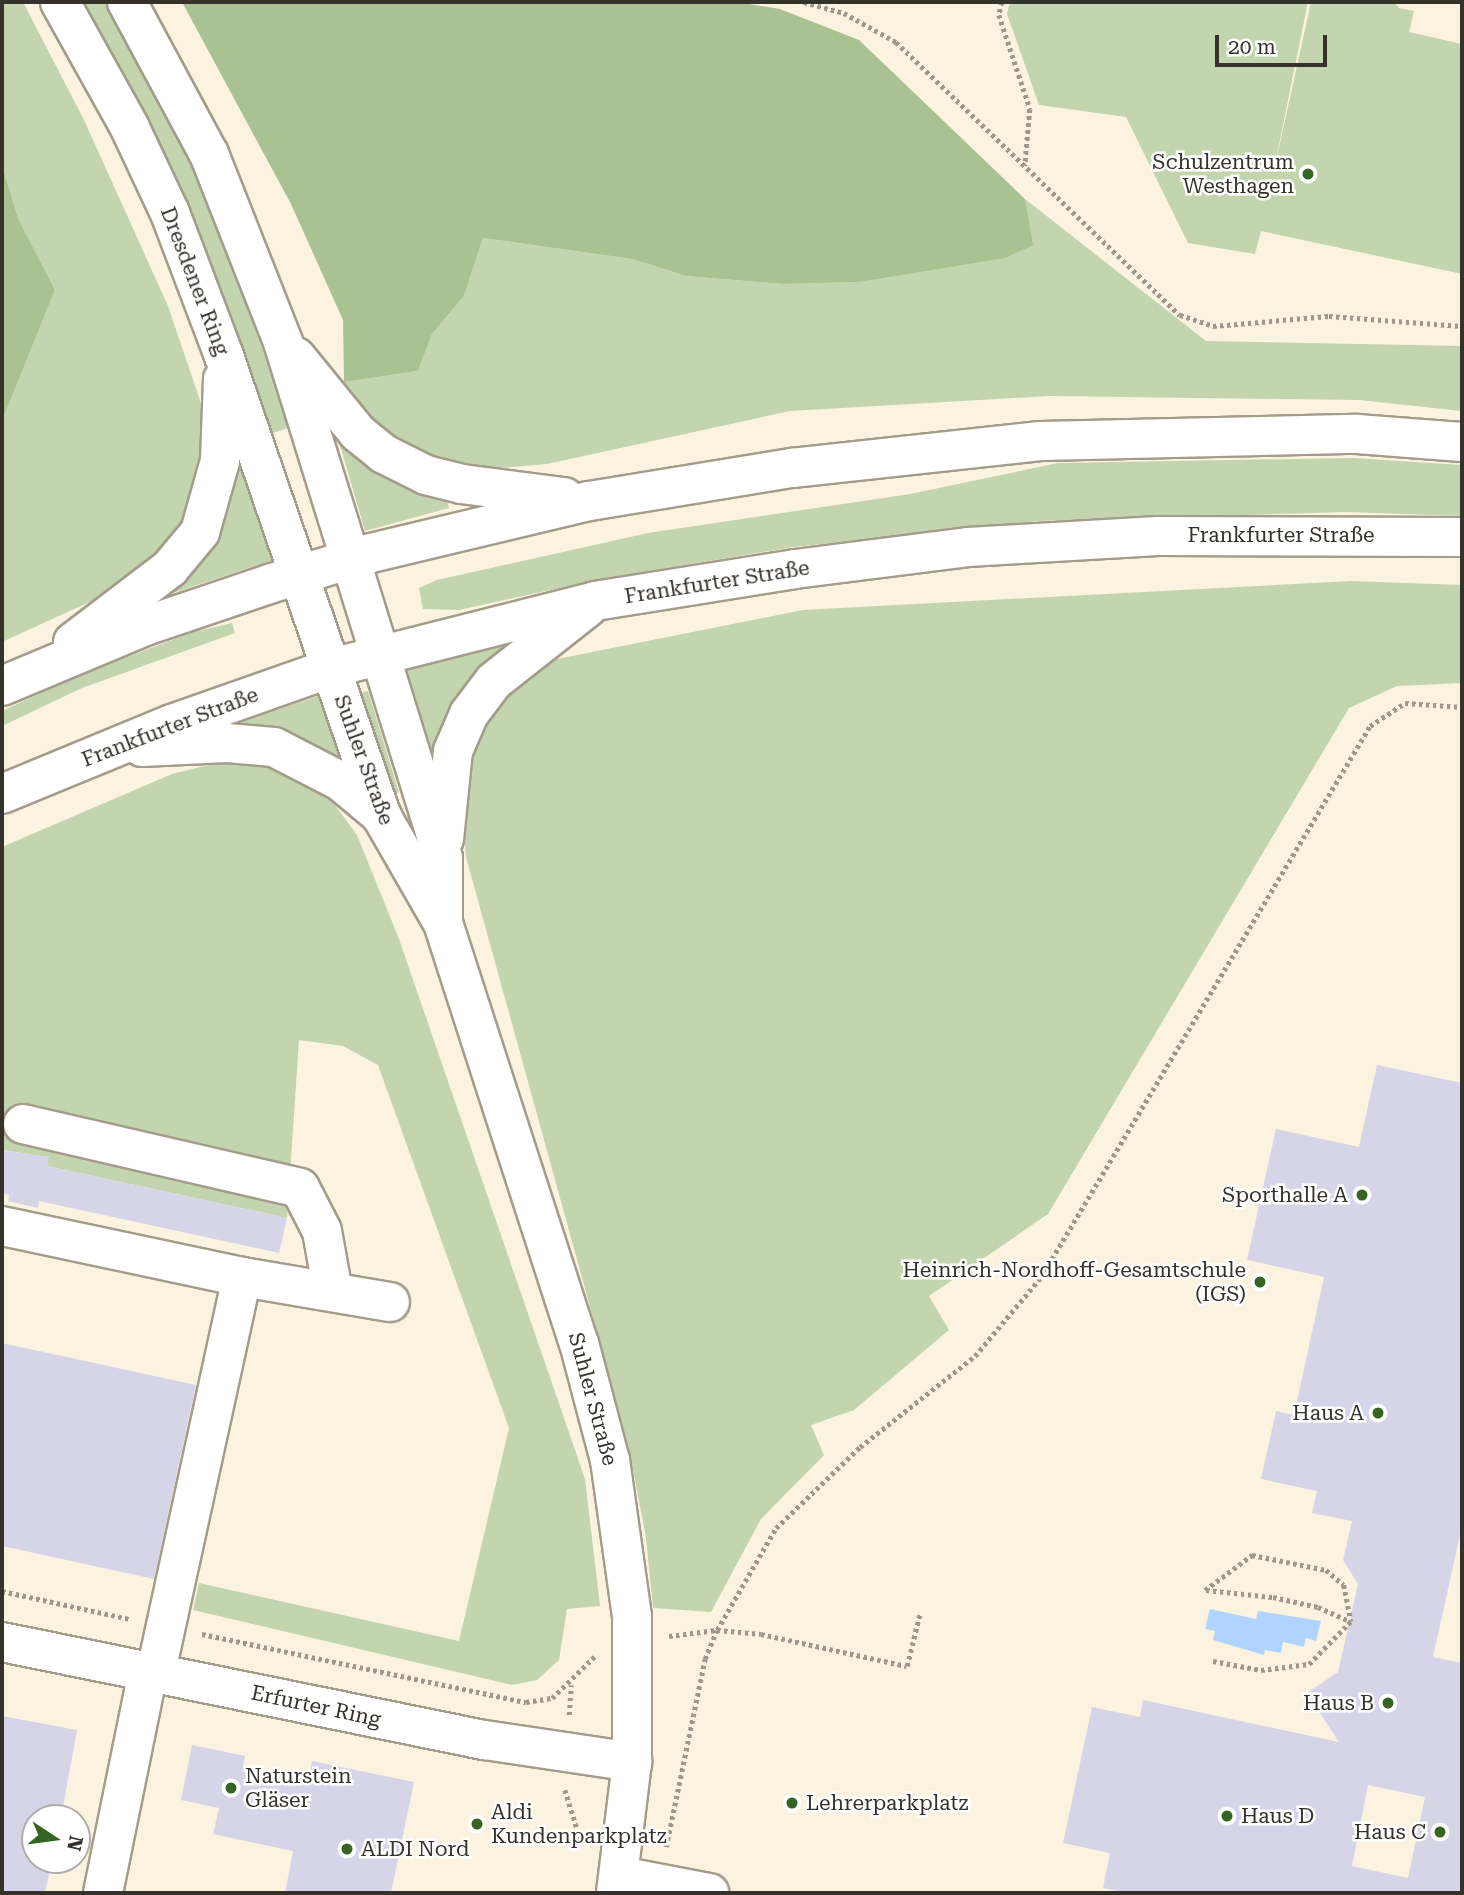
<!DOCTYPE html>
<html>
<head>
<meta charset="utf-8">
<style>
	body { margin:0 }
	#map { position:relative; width:1464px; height:1895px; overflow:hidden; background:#fcf2e0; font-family:"Roboto Serif",serif }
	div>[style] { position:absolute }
	.green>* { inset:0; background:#c2d5ae; transform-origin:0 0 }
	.forest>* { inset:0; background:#aac191 }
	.water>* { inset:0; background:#b0d4ff }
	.building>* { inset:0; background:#d6d5e8 }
	.path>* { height:4.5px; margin-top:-2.25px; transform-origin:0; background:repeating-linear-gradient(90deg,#9f978b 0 3.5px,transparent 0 7px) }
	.roads { filter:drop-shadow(2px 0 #a49c8b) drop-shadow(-2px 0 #a49c8b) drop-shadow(0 2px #a49c8b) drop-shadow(0 -2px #a49c8b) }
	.minor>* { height:38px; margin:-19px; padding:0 19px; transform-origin:19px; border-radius:19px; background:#fff }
	.dots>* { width:19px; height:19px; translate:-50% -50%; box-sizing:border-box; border:4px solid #fff; border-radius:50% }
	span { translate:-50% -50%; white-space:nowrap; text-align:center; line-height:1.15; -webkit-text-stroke:5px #fff; paint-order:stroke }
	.poi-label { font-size:21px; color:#35312b }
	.right { translate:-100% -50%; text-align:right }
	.left { translate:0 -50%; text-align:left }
	.street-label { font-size:21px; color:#35312b }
	.frame { position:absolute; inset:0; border:4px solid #35312b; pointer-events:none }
	.north { position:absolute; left:21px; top:1804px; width:70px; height:70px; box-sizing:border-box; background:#fff; border:2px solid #aeadaa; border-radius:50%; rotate:103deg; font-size:19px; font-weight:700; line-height:28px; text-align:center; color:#35312b }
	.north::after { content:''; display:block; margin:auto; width:24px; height:32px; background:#366423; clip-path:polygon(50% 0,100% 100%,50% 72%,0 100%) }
	.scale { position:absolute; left:1215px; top:35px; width:112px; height:32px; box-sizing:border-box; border:4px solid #35312b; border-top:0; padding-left:9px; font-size:21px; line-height:24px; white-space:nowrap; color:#35312b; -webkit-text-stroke:5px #fff; paint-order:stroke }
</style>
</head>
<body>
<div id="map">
	<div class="green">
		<div style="clip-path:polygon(2px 2px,23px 2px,84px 120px,168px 306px,203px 409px,205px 478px,189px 526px,131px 583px,2px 642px,2px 421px,55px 290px,18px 218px,2px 165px)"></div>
		<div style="clip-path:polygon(84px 2px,105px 2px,155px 90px,207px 198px,291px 427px,273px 433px,189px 205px)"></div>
		<div style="clip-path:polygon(1010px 2px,1308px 2px,1271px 184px,1311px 2px,1394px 2px,1399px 8px,1414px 11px,1409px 32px,1462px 44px,1462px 274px,1261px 231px,1255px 254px,1188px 243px,1126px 117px,1039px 105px,1007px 14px)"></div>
		<div style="clip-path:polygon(1025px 199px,1206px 341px,1462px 346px,1462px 411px,1359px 400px,1049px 396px,790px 411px,547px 464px,467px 471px,393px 444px,365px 414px,344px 382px,418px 371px,432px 334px,464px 296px,483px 238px,632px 259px,686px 276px,783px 284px,858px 282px,1032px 245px)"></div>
		<div style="clip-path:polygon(350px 441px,446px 497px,449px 508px,365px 531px,340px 445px)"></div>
		<div style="clip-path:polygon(1353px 458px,1462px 465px,1462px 516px,1346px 512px,1038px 521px,793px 547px,596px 580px,459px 610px,423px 609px,419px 588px,437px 580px,648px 533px,910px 494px,1058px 463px)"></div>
		<div style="clip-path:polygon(242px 463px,273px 560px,173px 593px,170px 586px,235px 464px)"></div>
		<div style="clip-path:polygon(1351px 581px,1462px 585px,1462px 683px,1397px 686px,1349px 708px,1048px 1214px,929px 1296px,949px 1330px,854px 1410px,811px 1425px,824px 1455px,761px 1519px,711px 1612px,653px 1608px,646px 1538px,629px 1448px,466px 857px,461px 797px,480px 722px,506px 690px,547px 661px,803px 610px)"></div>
		<div style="clip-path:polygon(232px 623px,235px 633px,82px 688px,2px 726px,2px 711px,78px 676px,193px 632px)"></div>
		<div style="clip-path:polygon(507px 643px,509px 646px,430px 757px,404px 669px)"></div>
		<div style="left:368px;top:691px;width:106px;height:8px;rotate:73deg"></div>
		<div style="clip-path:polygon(321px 695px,343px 759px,274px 731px,237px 723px)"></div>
		<div style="clip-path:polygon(224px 761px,269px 765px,306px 781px,335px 805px,357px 835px,399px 939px,585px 1479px,600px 1606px,567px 1609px,559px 1660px,537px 1680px,512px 1685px,193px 1610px,199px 1583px,459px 1641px,509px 1428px,378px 1065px,343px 1046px,299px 1040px,287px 1218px,47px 1166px,48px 1157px,2px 1150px,2px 847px,172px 774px)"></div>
	</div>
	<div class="forest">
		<div style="clip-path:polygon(182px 2px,737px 2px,780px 9px,859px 40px,1025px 199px,1033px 245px,1005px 258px,858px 282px,783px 284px,686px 276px,632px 259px,483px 238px,464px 296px,432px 334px,418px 371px,344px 382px,343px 320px,291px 204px)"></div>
		<div style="clip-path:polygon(2px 165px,18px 218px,55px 290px,2px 421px)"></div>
	</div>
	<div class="water">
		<div style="clip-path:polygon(1210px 1609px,1256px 1619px,1258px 1611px,1321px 1621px,1316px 1641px,1306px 1638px,1304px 1647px,1283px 1642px,1281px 1653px,1265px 1650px,1264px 1655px,1213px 1640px,1215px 1631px,1205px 1629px)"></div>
	</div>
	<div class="building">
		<div style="clip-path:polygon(evenodd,1377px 1065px,1462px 1083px,1462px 1526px,1433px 1657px,1462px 1663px,1462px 1893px,1129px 1893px,1103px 1888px,1110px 1853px,1063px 1843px,1092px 1707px,1140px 1717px,1143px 1700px,1339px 1742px,1307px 1693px,1338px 1672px,1358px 1584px,1343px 1560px,1352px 1521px,1312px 1513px,1317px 1491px,1261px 1479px,1276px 1411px,1294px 1415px,1324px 1277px,1247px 1260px,1276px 1129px,1359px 1147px,1377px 1065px,1368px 1785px,1425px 1797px,1408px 1878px,1352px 1866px,1368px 1785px)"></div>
		<div style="clip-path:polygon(2px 1150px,49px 1157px,47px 1166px,287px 1218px,279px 1253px,39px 1201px,38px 1208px,8px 1201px,9px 1195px,2px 1193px)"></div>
		<div style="clip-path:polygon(2px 1343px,196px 1385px,154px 1579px,2px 1546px)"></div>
		<div style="clip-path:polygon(2px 1716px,77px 1730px,61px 1818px,35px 1818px,35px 1860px,52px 1860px,45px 1893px,2px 1893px)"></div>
		<div style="clip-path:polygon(192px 1745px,245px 1756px,243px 1767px,308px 1780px,312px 1761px,414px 1782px,391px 1893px,285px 1893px,293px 1851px,213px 1834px,219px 1808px,181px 1800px)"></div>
	</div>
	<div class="path">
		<div style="left:804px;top:2px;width:41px;rotate:15.4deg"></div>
		<div style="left:844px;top:13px;width:60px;rotate:29.1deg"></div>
		<div style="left:896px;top:42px;width:394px;rotate:43.9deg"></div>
		<div style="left:1180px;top:315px;width:35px;rotate:18deg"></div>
		<div style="left:1213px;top:326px;width:116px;rotate:-4.9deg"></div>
		<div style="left:1329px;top:316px;width:133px;rotate:4.3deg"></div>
		<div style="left:1002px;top:2px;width:13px;rotate:103deg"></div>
		<div style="left:999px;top:15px;width:99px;rotate:71.7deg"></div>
		<div style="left:1030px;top:109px;width:57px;rotate:95deg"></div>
		<div style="left:1205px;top:1590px;width:59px;rotate:-36.7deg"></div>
		<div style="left:1252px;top:1555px;width:76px;rotate:11.5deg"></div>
		<div style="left:1326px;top:1570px;width:23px;rotate:40deg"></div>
		<div style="left:1344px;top:1585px;width:37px;rotate:79deg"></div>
		<div style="left:1206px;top:1590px;width:67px;rotate:6deg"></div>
		<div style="left:1273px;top:1597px;width:46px;rotate:12.5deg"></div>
		<div style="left:1318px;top:1607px;width:35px;rotate:24deg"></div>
		<div style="left:2px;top:1591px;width:130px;rotate:12.4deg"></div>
		<div style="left:202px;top:1634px;width:331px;rotate:11.9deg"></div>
		<div style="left:526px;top:1702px;width:26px;rotate:-9deg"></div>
		<div style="left:552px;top:1698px;width:60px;rotate:-44.3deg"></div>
		<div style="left:669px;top:1636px;width:48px;rotate:-7.1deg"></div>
		<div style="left:717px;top:1630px;width:118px;rotate:-60deg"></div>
		<div style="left:776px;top:1528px;width:117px;rotate:-44deg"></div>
		<div style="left:860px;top:1447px;width:147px;rotate:-38.4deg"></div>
		<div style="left:975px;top:1356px;width:103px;rotate:-50.1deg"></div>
		<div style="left:1041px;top:1277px;width:642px;rotate:-59.16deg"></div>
		<div style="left:1370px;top:726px;width:42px;rotate:-33.3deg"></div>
		<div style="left:1405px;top:703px;width:57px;rotate:4deg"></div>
		<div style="left:1213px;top:1661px;width:49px;rotate:10.6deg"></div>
		<div style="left:1261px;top:1670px;width:48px;rotate:-7.1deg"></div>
		<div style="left:1309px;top:1664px;width:60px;rotate:-45.7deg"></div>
		<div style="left:569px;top:1715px;width:30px;rotate:-86deg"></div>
		<div style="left:565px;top:1790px;width:53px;rotate:72.6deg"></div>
		<div style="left:666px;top:1847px;width:192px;rotate:-78.3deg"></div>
		<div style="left:705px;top:1659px;width:31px;rotate:-68deg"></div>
		<div style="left:717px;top:1630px;width:44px;rotate:5.2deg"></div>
		<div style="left:761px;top:1634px;width:149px;rotate:12.4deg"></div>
		<div style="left:907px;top:1666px;width:55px;rotate:-76.2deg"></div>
	</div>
	<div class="roads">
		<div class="minor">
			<div style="left:60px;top:2px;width:144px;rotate:60.9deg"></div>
			<div style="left:130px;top:128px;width:94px;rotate:64.8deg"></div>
			<div style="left:170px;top:213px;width:153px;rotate:69.3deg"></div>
			<div style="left:224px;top:356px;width:487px;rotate:71.1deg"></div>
			<div style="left:382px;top:817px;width:122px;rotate:60.1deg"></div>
			<div style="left:443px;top:923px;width:441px;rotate:72.1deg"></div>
			<div style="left:579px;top:1343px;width:121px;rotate:75.2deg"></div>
			<div style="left:610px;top:1460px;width:158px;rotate:82deg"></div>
			<div style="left:632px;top:1616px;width:146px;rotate:90deg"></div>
			<div style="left:632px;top:1762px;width:132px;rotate:97deg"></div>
			<div style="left:127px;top:2px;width:173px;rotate:61.7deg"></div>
			<div style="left:209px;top:154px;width:202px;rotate:68.5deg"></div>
			<div style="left:283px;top:342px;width:540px;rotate:72.77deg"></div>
			<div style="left:443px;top:858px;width:63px;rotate:90deg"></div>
			<div style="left:296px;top:357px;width:98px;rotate:50.8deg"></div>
			<div style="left:358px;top:433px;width:33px;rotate:39deg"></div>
			<div style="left:384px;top:454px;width:47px;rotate:26.6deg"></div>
			<div style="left:426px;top:475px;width:37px;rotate:14deg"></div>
			<div style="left:462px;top:484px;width:103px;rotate:7.3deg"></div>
			<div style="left:73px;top:642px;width:122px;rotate:-37.3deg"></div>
			<div style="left:170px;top:568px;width:47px;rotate:-50.2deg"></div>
			<div style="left:200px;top:532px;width:74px;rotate:-74.3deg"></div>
			<div style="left:220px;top:461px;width:82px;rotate:-87.9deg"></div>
			<div style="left:2px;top:686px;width:158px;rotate:-22.7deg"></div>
			<div style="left:148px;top:625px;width:128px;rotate:-18.7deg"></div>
			<div style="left:269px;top:584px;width:107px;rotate:-16.9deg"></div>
			<div style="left:371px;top:553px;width:225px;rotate:-13.4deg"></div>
			<div style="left:590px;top:501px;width:205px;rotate:-9.3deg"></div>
			<div style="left:792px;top:468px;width:250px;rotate:-6.2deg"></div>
			<div style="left:1041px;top:441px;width:316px;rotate:-1.3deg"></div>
			<div style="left:1357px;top:434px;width:105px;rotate:4.4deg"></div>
			<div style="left:142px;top:747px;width:85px;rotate:-2.7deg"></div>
			<div style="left:227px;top:743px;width:47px;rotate:4.9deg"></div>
			<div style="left:274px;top:747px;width:74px;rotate:27.3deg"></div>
			<div style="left:340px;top:781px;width:55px;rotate:39.8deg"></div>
			<div style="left:2px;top:794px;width:184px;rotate:-22.4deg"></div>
			<div style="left:172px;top:724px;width:169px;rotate:-19.4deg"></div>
			<div style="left:331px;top:668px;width:272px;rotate:-14.2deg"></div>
			<div style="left:595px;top:601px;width:203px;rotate:-9.1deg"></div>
			<div style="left:795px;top:569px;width:174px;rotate:-7.2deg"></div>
			<div style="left:968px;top:547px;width:190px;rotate:-3.3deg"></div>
			<div style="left:1158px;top:536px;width:304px;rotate:0.2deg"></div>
			<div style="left:444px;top:839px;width:88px;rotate:-84.2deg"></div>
			<div style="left:453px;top:751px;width:40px;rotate:-66.6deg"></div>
			<div style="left:469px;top:714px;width:41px;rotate:-52.9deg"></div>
			<div style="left:494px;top:681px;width:120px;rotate:-38.2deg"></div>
			<div style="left:23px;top:1124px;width:284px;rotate:13deg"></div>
			<div style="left:300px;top:1188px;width:48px;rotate:62.9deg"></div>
			<div style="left:322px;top:1231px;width:62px;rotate:79.8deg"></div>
			<div style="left:2px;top:1226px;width:245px;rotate:12deg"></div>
			<div style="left:242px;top:1277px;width:405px;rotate:102.3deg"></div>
			<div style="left:242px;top:1277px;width:150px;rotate:9.6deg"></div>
			<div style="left:2px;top:1642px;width:493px;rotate:11.5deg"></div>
			<div style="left:485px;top:1740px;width:149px;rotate:8.5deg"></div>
			<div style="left:620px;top:1876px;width:91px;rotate:10.8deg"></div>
			<div style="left:103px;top:1893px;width:226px;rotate:-78.5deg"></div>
		</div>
	</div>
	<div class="dots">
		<div style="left:1308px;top:174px;background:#366423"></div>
		<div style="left:1362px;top:1195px;background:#366423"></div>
		<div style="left:1260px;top:1282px;background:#366423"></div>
		<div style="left:1378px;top:1413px;background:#366423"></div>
		<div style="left:1388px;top:1703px;background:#366423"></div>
		<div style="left:231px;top:1788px;background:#366423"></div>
		<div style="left:792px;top:1803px;background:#366423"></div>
		<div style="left:1227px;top:1816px;background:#366423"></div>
		<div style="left:477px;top:1824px;background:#366423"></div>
		<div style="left:1440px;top:1832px;background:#366423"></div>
		<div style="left:347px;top:1849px;background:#366423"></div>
	</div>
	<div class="poi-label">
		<span class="right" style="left:1294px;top:174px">Schulzentrum<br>Westhagen</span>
		<span class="right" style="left:1348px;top:1195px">Sporthalle A</span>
		<span class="right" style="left:1246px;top:1282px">Heinrich-Nordhoff-Gesamtschule<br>(IGS)</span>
		<span class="right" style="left:1364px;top:1413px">Haus A</span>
		<span class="right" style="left:1374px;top:1703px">Haus B</span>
		<span class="left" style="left:245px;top:1788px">Naturstein<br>Gläser</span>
		<span class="left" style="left:806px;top:1803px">Lehrerparkplatz</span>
		<span class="left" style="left:491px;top:1824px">Aldi<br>Kundenparkplatz</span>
		<span class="left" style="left:1241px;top:1816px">Haus D</span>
		<span class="right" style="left:1426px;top:1832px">Haus C</span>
		<span class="left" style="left:361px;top:1849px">ALDI Nord</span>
	</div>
	<div class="street-label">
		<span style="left:195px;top:281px;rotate:69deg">Dresdener Ring</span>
		<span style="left:1281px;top:535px">Frankfurter Straße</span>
		<span style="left:717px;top:582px;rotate:-9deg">Frankfurter Straße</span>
		<span style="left:170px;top:727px;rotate:-21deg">Frankfurter Straße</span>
		<span style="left:364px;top:760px;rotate:70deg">Suhler Straße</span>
		<span style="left:593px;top:1399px;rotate:75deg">Suhler Straße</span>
		<span style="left:316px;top:1706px;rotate:12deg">Erfurter Ring</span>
	</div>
	<div class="frame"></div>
	<div class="north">N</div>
	<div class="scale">20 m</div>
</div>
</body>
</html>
